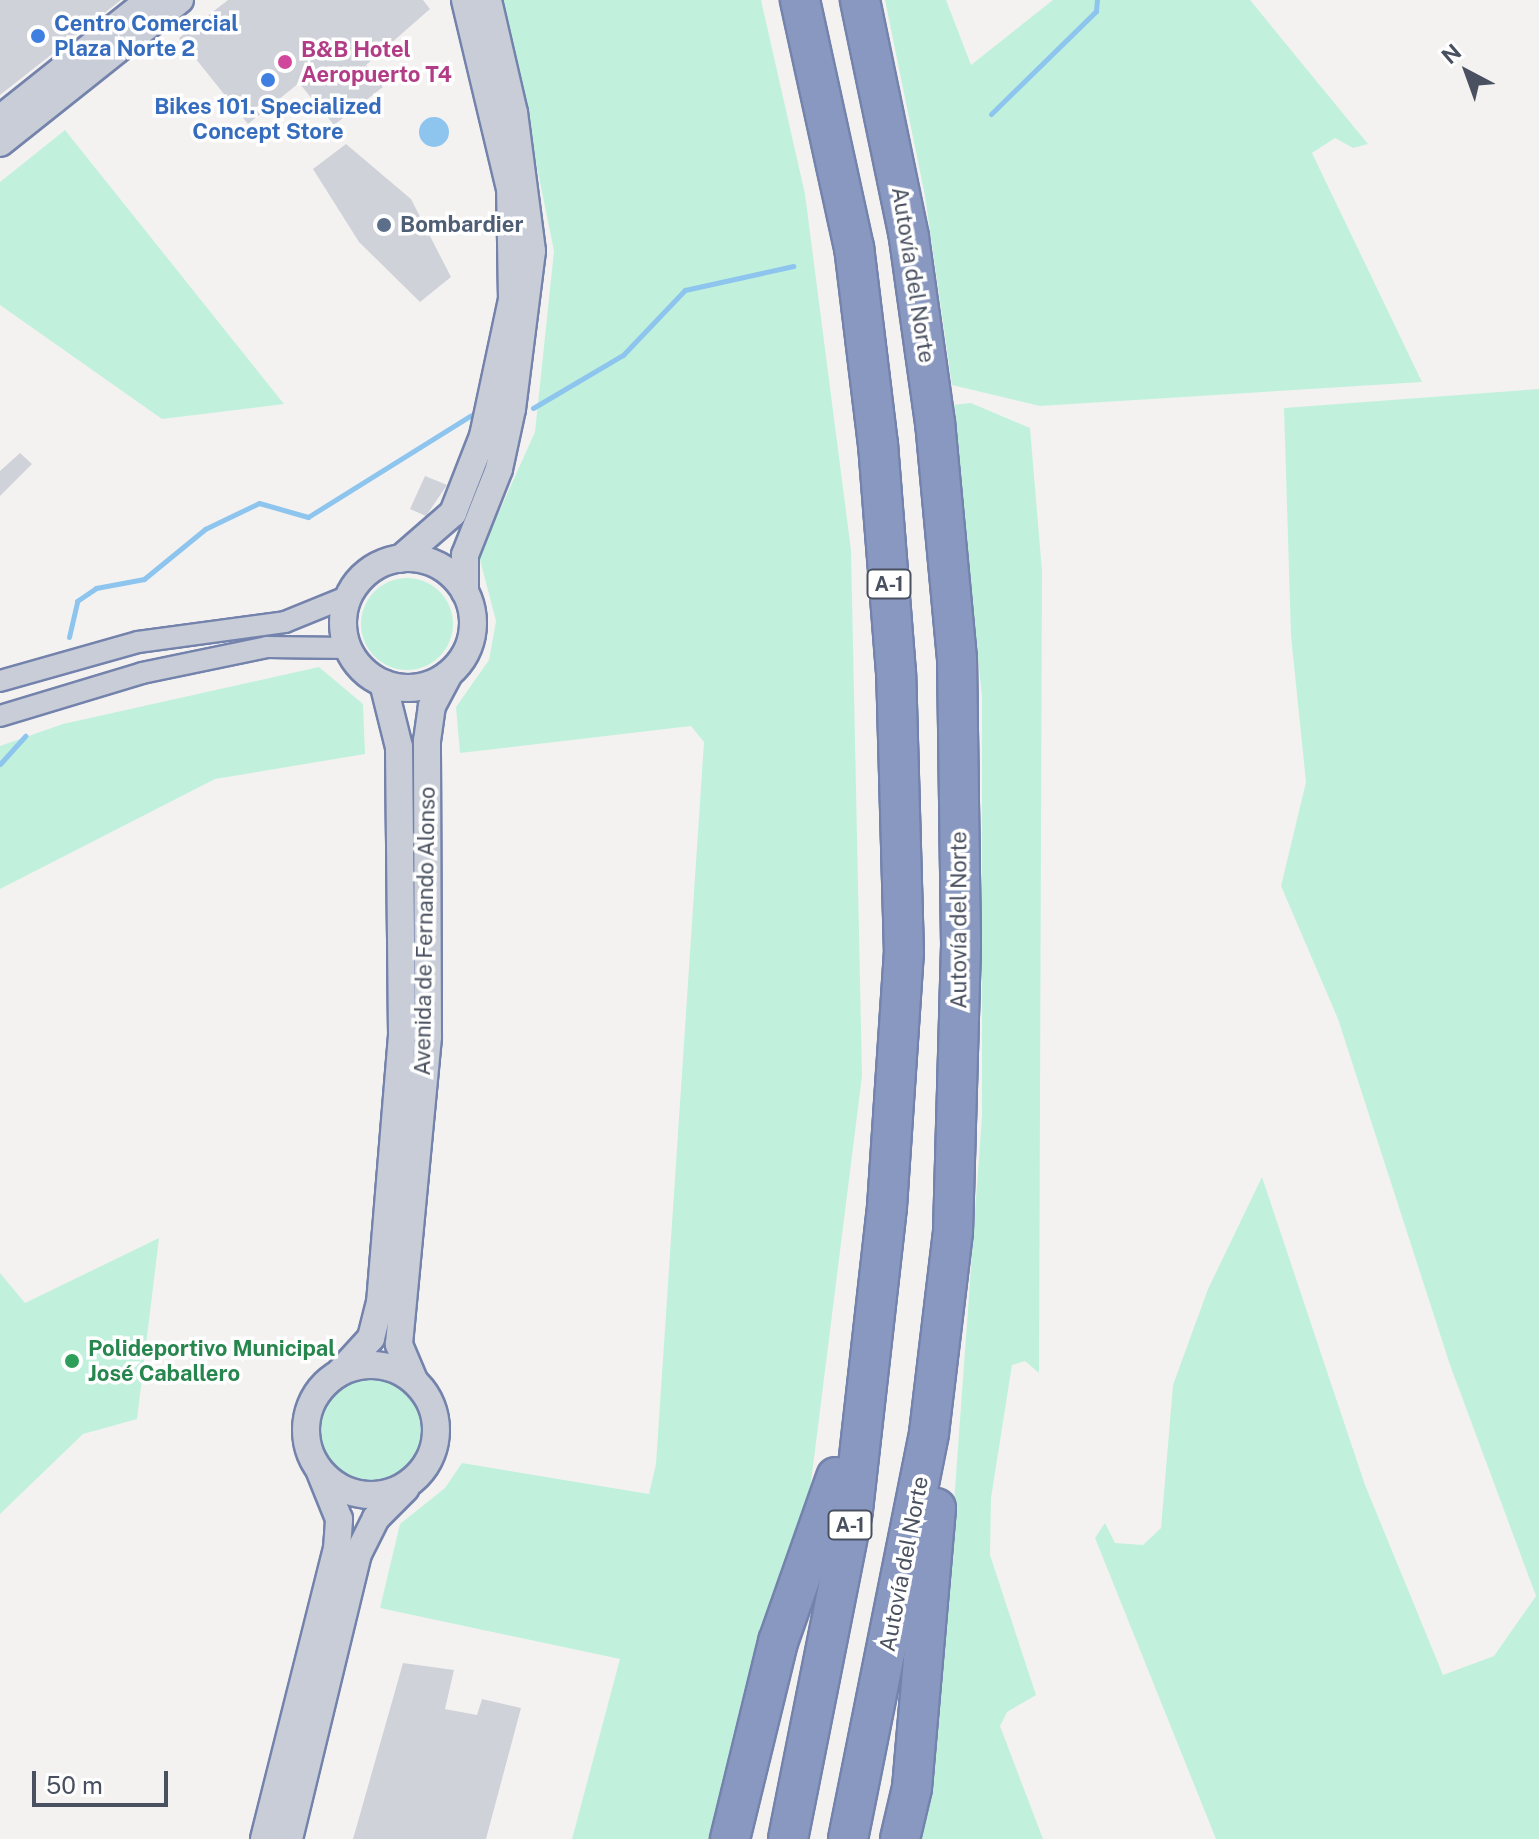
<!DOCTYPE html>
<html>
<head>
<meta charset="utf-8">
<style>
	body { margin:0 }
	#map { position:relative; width:1539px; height:1839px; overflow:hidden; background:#f4f2f1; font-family:"Public Sans",sans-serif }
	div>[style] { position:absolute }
	.green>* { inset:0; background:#c1f1dd }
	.round { border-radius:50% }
	.water>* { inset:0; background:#8dc5ee }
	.stream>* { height:5px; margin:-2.5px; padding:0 2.5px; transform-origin:2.5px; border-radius:2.5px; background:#8dc5ee }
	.building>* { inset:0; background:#d0d2d9 }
	.roads { filter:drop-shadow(2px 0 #7483ac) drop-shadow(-2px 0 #7483ac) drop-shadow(0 2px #7483ac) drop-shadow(0 -2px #7483ac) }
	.minor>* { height:20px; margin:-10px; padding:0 10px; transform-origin:10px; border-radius:10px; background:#c8cdd8 }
	.tertiary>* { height:26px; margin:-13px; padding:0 13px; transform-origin:13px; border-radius:13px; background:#c8cdd8 }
	.tertiary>.ring { margin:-13px; padding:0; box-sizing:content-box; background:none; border:26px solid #c8cdd8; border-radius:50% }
	.motorway>* { height:38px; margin:-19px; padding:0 19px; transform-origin:19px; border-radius:19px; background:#8998c0 }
	.dots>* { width:22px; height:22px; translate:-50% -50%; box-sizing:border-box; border:4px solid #fff; border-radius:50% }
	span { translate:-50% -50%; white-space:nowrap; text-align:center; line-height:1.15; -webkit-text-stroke:7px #fff; paint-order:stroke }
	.shield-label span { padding:2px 6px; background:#fff; border:2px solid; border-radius:6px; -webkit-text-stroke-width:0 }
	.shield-label { font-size:20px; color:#49505f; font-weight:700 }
	.shop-label { font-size:22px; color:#366cbe; font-weight:700 }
	.left { translate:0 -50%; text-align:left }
	.hotel-label { font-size:22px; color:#b23c85; font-weight:700 }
	.service-label { font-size:22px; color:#4e5e75; font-weight:700 }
	.street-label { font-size:22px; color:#49505f }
	.leisure-label { font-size:22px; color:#27864d; font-weight:700 }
	.north { position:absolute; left:1427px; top:32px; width:80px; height:80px; -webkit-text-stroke:6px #fff; paint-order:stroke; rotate:319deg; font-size:22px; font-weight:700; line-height:32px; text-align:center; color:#49505f }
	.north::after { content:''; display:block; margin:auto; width:28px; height:36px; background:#49505f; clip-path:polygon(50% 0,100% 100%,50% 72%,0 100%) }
	.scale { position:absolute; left:32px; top:1771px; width:136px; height:36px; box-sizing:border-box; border:4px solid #49505f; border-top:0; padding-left:10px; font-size:24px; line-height:28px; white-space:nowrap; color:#49505f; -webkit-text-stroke:6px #fff; paint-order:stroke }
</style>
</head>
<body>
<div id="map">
	<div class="green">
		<div style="clip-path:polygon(503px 0,761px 0,805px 194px,851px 550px,862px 1076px,807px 1514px,711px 1839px,572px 1839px,620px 1659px,380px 1608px,400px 1524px,445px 1488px,462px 1463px,649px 1494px,656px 1464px,704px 742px,691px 726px,460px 753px,456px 707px,489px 660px,496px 621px,479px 556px,535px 432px,554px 251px)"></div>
		<div style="clip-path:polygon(885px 0,946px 0,971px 65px,1053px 0,1250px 0,1368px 144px,1353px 148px,1335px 138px,1312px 153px,1422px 382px,1040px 406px,952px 385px,925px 196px)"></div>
		<div style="clip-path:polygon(65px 130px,284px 404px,162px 419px,0 305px,0 182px)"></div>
		<div style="clip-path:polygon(1539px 389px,1539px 1839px,1216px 1839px,1095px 1538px,1105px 1523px,1115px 1543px,1143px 1545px,1161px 1528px,1173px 1385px,1208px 1289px,1262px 1177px,1365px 1485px,1443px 1675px,1494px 1656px,1536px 1596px,1450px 1365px,1338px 1019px,1281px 886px,1306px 782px,1291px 636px,1284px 408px)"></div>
		<div style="clip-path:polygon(971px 403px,1030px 428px,1042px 571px,1039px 1373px,1025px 1361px,1012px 1365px,991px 1498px,990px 1555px,1036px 1695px,1007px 1712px,1000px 1726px,1043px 1839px,914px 1839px,935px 1765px,982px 1116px,982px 697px,952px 405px)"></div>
		<div class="round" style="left:361px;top:578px;width:92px;height:92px"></div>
		<div style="clip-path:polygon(319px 667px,363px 704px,365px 754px,215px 779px,0 889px,0 746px,63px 724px)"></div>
		<div style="clip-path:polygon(159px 1238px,137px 1419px,83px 1434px,0 1514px,0 1273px,25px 1303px)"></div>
		<div class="round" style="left:317px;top:1378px;width:106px;height:106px"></div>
	</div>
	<div class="water">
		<div class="round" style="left:419px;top:117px;width:30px;height:30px"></div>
	</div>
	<div class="stream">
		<div style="left:991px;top:114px;width:147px;rotate:-44.4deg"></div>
		<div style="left:1096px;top:11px;width:11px;rotate:-85deg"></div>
		<div style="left:533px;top:408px;width:104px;rotate:-30.5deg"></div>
		<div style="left:623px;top:355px;width:90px;rotate:-46.4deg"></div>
		<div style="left:685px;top:290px;width:111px;rotate:-12.5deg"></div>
		<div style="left:69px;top:637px;width:37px;rotate:-77deg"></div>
		<div style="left:77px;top:601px;width:23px;rotate:-34deg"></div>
		<div style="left:96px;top:588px;width:49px;rotate:-10.6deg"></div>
		<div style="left:144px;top:579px;width:79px;rotate:-39.3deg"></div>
		<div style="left:205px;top:529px;width:60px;rotate:-25.7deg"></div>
		<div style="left:259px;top:503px;width:51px;rotate:15.9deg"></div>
		<div style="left:308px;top:517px;width:192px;rotate:-32deg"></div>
		<div style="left:0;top:764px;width:38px;rotate:-48deg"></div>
	</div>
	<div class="building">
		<div style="clip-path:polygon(0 0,121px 0,0 95px)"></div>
		<div style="clip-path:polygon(228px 0,423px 0,430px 9px,366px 65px,383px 87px,334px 125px,299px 83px,248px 124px,179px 38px)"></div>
		<div style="clip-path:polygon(346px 144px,411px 199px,451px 277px,420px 302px,359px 242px,313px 169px)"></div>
		<div style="clip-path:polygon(20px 453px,32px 464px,0 496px,0 471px)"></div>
		<div style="clip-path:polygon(425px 476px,447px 485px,426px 516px,410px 509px)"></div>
		<div style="clip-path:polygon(403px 1663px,454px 1670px,445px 1709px,477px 1715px,482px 1699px,521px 1708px,486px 1839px,353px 1839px)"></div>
	</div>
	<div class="roads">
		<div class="minor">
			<div style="left:0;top:681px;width:143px;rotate:-15.8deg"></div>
			<div style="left:138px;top:642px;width:148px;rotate:-7.7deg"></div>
			<div style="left:285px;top:622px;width:69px;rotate:-22.1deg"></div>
			<div style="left:0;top:716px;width:148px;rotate:-16.8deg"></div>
			<div style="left:142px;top:673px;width:128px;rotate:-11.7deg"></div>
			<div style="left:267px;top:647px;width:81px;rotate:0.7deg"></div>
		</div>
		<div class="tertiary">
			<div style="left:0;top:119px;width:191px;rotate:-38.6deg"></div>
			<div style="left:0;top:143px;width:230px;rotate:-38.5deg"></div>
			<div class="ring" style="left:343px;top:558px;width:104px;height:104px"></div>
			<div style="left:400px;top:559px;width:70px;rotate:-41deg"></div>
			<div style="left:453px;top:513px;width:83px;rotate:-68.7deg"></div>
			<div style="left:483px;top:436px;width:140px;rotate:-78deg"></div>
			<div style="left:512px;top:299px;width:110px;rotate:-91deg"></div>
			<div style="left:510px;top:189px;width:194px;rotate:-103.4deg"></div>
			<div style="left:465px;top:592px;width:37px;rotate:-90deg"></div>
			<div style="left:465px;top:555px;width:92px;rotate:-68.4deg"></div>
			<div style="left:499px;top:469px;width:61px;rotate:-77.8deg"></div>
			<div style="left:512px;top:409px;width:159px;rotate:-82.8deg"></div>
			<div style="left:532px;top:251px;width:139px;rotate:-97.4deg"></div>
			<div style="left:514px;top:113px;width:116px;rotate:-103deg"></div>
			<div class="ring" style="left:306px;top:1365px;width:104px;height:104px"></div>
			<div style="left:340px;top:1372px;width:46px;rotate:-47.6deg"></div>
			<div style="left:371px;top:1338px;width:36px;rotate:-76deg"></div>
			<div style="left:380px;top:1303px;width:269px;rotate:-85.3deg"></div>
			<div style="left:402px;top:1035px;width:288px;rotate:-90.6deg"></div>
			<div style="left:399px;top:747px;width:66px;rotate:-104deg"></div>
			<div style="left:414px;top:1380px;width:39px;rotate:-113deg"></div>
			<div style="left:399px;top:1344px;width:309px;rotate:-84.6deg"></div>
			<div style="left:428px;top:1036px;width:295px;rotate:-90.2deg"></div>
			<div style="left:427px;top:741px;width:35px;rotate:-82deg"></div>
			<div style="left:432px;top:706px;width:36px;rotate:-62deg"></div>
			<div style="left:264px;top:1839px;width:299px;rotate:-75.9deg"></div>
			<div style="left:337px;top:1549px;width:30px;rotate:-86deg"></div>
			<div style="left:339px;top:1519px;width:51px;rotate:-112deg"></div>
			<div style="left:289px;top:1839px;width:293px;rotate:-76.4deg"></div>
			<div style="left:358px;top:1554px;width:40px;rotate:-63.4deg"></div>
			<div style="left:376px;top:1518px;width:42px;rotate:-45deg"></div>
		</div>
		<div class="motorway">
			<div style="left:730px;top:1839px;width:203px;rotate:-76.3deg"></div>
			<div style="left:778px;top:1642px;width:175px;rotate:-70.6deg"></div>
			<div style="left:788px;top:1839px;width:335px;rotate:-78.8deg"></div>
			<div style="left:853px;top:1510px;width:305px;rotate:-83.6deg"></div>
			<div style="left:887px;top:1207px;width:254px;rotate:-86.2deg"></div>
			<div style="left:904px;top:954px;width:281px;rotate:-91.6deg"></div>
			<div style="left:896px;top:673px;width:229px;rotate:-94.5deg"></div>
			<div style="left:878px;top:445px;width:198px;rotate:-96.9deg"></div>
			<div style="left:854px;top:248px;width:254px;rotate:-102.3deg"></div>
			<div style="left:848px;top:1839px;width:414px;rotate:-78.7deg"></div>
			<div style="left:929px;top:1433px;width:202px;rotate:-83.2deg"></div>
			<div style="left:953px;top:1232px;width:288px;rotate:-88.4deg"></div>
			<div style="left:961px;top:944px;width:285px;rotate:-90.8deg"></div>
			<div style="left:957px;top:659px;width:237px;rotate:-95.3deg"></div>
			<div style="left:935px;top:423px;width:188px;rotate:-98deg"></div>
			<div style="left:909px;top:237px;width:242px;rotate:-101.7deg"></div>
			<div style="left:900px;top:1839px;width:52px;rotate:-76.8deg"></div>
			<div style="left:912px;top:1788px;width:281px;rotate:-85.1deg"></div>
		</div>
	</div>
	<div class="dots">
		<div style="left:38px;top:36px;background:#3f7fe0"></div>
		<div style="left:285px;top:62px;background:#d1479c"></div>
		<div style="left:268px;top:80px;background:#3f7fe0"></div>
		<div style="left:384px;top:225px;background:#5c6f8a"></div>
		<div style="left:72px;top:1361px;background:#2e9e5b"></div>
	</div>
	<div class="shield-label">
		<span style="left:889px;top:584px">A-1</span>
		<span style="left:850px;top:1525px">A-1</span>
	</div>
	<div class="shop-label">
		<span class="left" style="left:54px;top:36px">Centro Comercial<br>Plaza Norte 2</span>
		<span style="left:268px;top:119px">Bikes 101. Specialized<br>Concept Store</span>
	</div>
	<div class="hotel-label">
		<span class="left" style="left:301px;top:62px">B&amp;B Hotel<br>Aeropuerto T4</span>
	</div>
	<div class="service-label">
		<span class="left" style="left:400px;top:225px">Bombardier</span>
	</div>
	<div class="street-label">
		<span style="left:913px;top:275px;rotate:81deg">Autovía del Norte</span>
		<span style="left:959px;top:920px;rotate:-90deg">Autovía del Norte</span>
		<span style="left:425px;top:931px;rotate:-89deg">Avenida de Fernando Alonso</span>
		<span style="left:904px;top:1564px;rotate:-79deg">Autovía del Norte</span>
	</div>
	<div class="leisure-label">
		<span class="left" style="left:88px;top:1361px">Polideportivo Municipal<br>José Caballero</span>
	</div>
	<div class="north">N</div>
	<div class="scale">50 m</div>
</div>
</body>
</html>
